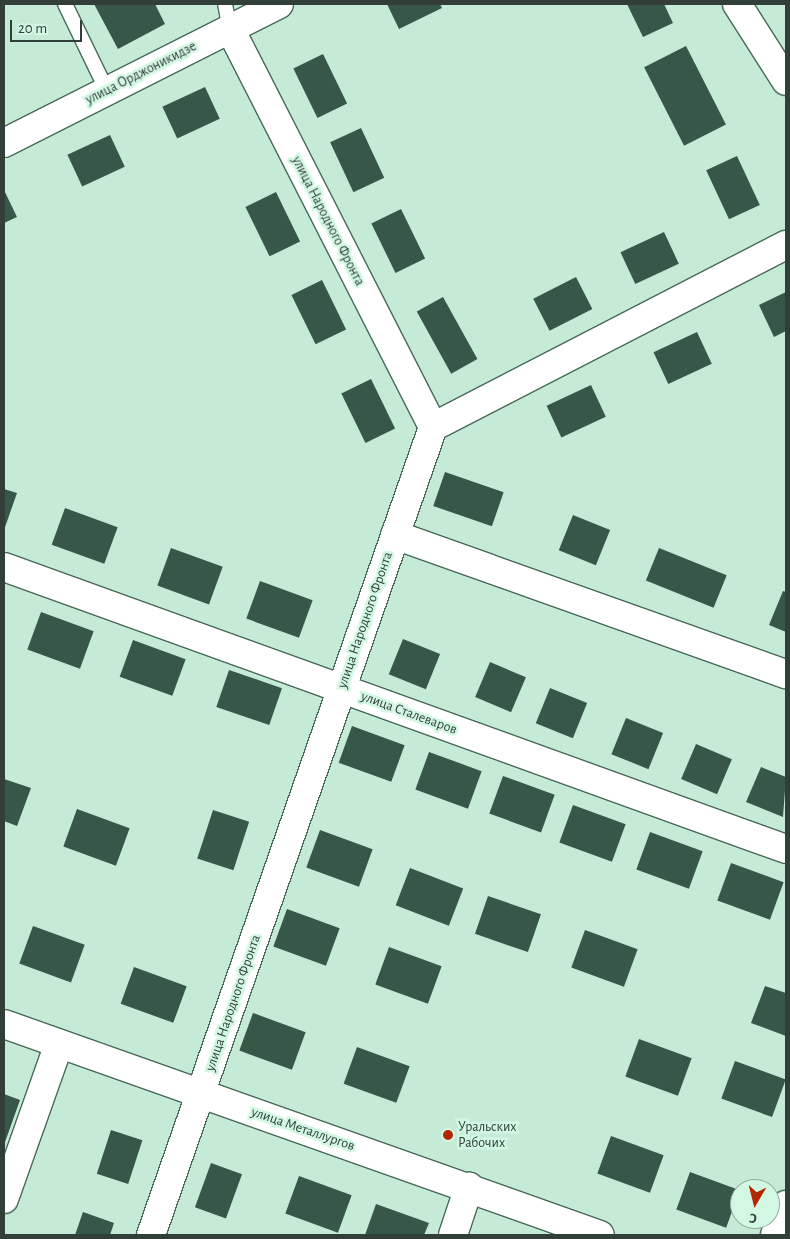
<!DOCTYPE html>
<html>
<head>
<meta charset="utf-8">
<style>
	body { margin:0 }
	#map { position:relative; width:790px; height:1239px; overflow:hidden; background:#c5ead6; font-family:"Alegreya Sans",sans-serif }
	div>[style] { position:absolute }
	.building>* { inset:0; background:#375848; transform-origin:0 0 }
	.roads { filter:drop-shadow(1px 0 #486958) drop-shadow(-1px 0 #486958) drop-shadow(0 1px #486958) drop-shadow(0 -1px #486958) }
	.service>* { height:14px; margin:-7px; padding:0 7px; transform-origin:7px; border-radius:7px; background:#fff }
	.minor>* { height:28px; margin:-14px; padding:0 14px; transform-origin:14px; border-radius:14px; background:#fff }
	.secondary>* { height:28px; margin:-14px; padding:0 14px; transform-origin:14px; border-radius:14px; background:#fff }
	.dots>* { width:14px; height:14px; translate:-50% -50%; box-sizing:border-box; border:2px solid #d2f8e4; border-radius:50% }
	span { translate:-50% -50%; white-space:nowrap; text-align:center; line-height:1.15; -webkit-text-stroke:5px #d2f8e4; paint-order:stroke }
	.street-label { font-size:14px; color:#313f38 }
	.poi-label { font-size:14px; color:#313f38 }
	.left { translate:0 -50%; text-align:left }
	.frame { position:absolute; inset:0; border:5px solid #313f38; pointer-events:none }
	.north { position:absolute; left:730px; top:1179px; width:50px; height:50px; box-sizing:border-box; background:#d2f8e4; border:1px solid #92ae9f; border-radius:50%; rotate:188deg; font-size:14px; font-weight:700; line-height:20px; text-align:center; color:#313f38 }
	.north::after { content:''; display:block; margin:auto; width:18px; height:22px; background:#b22700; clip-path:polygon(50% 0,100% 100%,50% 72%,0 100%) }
	.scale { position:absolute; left:10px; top:20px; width:72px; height:22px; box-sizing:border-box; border:2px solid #313f38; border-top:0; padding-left:6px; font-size:15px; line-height:18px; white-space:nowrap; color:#313f38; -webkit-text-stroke:4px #d2f8e4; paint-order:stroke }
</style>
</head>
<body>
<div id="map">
	<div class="building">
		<div style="clip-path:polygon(94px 4px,155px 4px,165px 24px,118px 49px)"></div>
		<div style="clip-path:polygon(387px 4px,440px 4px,442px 8px,399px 29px)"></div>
		<div style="clip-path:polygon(627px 4px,664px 4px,673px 23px,643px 37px)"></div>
		<div style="left:686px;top:46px;width:88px;height:47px;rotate:63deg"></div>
		<div style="left:323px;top:54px;width:55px;height:33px;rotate:64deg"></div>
		<div style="left:205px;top:87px;width:35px;height:47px;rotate:65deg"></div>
		<div style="left:361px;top:128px;width:55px;height:34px;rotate:65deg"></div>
		<div style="left:110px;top:135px;width:35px;height:47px;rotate:65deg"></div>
		<div style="left:737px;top:156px;width:54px;height:34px;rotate:65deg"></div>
		<div style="clip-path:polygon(4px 190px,17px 217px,4px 223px)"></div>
		<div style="left:276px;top:192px;width:55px;height:34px;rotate:64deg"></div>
		<div style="left:401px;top:209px;width:55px;height:33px;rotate:64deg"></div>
		<div style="left:664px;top:232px;width:35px;height:48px;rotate:65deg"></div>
		<div style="left:576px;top:277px;width:36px;height:48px;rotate:63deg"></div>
		<div style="left:322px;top:280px;width:55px;height:34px;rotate:64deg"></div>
		<div style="clip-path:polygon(786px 292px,786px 331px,774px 337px,759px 305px)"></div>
		<div style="left:443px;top:297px;width:71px;height:30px;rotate:61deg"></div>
		<div style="left:697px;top:332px;width:35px;height:48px;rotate:65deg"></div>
		<div style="left:371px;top:379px;width:55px;height:33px;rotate:64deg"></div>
		<div style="left:591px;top:385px;width:35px;height:49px;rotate:65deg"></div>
		<div style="left:445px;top:472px;width:62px;height:36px;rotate:19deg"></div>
		<div style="clip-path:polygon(4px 489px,17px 493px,4px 530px)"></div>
		<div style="left:65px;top:508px;width:56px;height:39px;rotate:20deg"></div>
		<div style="left:573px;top:515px;width:40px;height:38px;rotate:22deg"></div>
		<div style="left:171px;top:548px;width:55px;height:40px;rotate:20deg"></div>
		<div style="left:659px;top:548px;width:73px;height:35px;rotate:22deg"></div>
		<div style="left:260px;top:581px;width:56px;height:40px;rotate:20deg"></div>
		<div style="clip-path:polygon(783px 591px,786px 592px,786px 632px,769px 625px)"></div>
		<div style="left:41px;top:612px;width:56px;height:40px;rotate:20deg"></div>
		<div style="left:403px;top:639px;width:40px;height:38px;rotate:22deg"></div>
		<div style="left:133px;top:640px;width:56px;height:39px;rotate:20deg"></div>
		<div style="left:490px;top:662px;width:39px;height:38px;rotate:23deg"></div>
		<div style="left:229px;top:670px;width:56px;height:39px;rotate:19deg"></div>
		<div style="left:550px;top:688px;width:40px;height:38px;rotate:22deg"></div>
		<div style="left:626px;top:718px;width:40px;height:39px;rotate:22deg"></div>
		<div style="left:352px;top:726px;width:56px;height:39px;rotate:20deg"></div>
		<div style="left:696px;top:744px;width:39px;height:38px;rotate:23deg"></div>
		<div style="left:429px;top:752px;width:56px;height:40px;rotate:20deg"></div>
		<div style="clip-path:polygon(761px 767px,786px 777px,783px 817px,746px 802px)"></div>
		<div style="left:503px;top:776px;width:55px;height:40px;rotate:20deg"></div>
		<div style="clip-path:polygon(4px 779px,31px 788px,17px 826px,4px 821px)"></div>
		<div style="left:573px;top:805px;width:56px;height:40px;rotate:20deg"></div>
		<div style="left:77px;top:809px;width:56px;height:40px;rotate:20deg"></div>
		<div style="left:213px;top:810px;width:38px;height:51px;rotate:18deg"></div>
		<div style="left:320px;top:830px;width:56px;height:40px;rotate:20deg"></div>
		<div style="left:650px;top:832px;width:56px;height:40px;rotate:20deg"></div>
		<div style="left:731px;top:863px;width:56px;height:40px;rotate:20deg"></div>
		<div style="left:410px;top:868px;width:57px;height:40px;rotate:21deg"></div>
		<div style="left:488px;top:896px;width:56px;height:40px;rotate:19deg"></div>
		<div style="left:287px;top:909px;width:56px;height:40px;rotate:20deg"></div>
		<div style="left:33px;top:926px;width:55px;height:40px;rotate:20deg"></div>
		<div style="left:585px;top:930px;width:56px;height:40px;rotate:20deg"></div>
		<div style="left:389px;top:947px;width:56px;height:40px;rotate:20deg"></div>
		<div style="left:134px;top:967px;width:56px;height:39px;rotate:20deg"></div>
		<div style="clip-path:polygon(765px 986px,786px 993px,786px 1036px,751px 1023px)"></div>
		<div style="left:253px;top:1013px;width:56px;height:40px;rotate:20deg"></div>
		<div style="left:639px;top:1039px;width:56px;height:40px;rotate:20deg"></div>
		<div style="left:357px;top:1047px;width:56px;height:39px;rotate:20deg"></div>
		<div style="left:735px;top:1061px;width:54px;height:40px;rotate:20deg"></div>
		<div style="clip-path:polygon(4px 1094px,20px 1100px,4px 1145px)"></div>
		<div style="left:111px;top:1130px;width:33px;height:46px;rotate:18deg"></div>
		<div style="left:611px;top:1136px;width:56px;height:40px;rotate:20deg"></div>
		<div style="left:211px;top:1163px;width:33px;height:47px;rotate:20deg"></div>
		<div style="left:690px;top:1172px;width:53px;height:40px;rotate:20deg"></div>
		<div style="left:299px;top:1176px;width:56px;height:40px;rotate:20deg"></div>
		<div style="clip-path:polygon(376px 1204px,429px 1223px,424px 1235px,365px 1235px)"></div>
		<div style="clip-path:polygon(83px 1212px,114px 1223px,110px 1235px,75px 1235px)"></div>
	</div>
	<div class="roads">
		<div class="service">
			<div style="left:65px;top:4px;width:97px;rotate:64.2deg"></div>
			<div style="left:225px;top:4px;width:25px;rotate:79deg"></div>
		</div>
		<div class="minor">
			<div style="left:737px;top:4px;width:91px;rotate:57.5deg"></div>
			<div style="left:4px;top:143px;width:308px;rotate:-26.8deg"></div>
			<div style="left:433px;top:427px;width:397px;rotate:-27.3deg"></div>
			<div style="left:395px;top:535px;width:415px;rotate:19.6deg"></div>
			<div style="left:4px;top:567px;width:831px;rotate:19.83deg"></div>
			<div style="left:4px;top:1199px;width:164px;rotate:-70.5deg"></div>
			<div style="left:151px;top:1235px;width:856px;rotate:-70.76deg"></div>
			<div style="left:433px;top:427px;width:447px;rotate:-117deg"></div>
			<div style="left:453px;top:1235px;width:51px;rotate:-71.6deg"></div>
			<div style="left:775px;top:1235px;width:32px;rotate:-70deg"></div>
		</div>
		<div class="secondary">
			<div style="left:4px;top:1024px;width:632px;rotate:19.5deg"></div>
		</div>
	</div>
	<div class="dots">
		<div style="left:448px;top:1135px;background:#b22700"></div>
	</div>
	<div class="street-label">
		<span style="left:141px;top:73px;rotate:-27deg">улица Орджоникидзе</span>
		<span style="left:328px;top:221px;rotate:63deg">улица Народного Фронта</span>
		<span style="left:365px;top:620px;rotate:-71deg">улица Народного Фронта</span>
		<span style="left:409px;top:713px;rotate:20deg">улица Сталеваров</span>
		<span style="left:233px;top:1003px;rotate:-71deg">улица Народного Фронта</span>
		<span style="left:303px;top:1129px;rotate:19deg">улица Металлургов</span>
	</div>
	<div class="poi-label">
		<span class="left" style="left:458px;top:1135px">Уральских<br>Рабочих</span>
	</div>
	<div class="frame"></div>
	<div class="north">С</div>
	<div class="scale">20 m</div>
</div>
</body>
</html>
